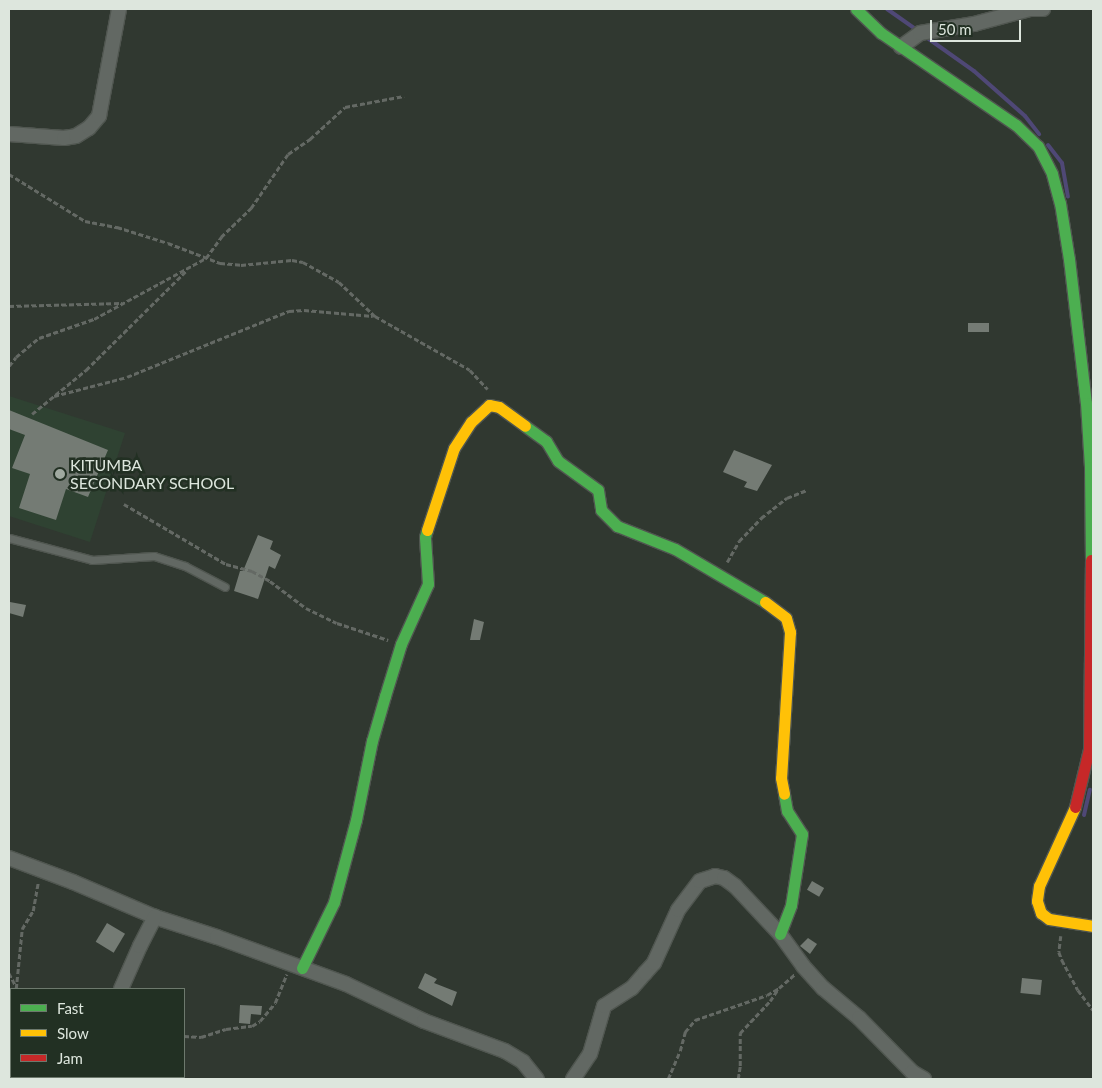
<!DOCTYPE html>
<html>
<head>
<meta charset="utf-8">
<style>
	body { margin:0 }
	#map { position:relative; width:1102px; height:1088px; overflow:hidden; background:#303830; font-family:Lato,sans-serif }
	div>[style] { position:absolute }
	.built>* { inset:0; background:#2f4232 }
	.stream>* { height:4px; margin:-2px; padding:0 2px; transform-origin:2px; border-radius:2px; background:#4f4876 }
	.building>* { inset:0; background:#747b74; transform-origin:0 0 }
	.path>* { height:2.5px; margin-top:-1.25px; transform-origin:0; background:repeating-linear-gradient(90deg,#646964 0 5px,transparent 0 7.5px) }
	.roads { filter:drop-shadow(1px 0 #505650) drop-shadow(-1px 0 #505650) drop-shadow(0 1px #505650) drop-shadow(0 -1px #505650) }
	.lane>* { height:7px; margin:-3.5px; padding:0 3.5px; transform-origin:3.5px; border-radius:3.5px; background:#626863 }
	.street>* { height:14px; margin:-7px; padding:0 7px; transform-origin:7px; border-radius:7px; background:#626863 }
	.fast>* { height:11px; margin:-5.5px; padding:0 5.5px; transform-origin:5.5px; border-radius:5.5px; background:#4caf50 }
	.slow>* { height:11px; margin:-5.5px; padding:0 5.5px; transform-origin:5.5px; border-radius:5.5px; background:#ffc107 }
	.jam>* { height:11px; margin:-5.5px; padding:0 5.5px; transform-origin:5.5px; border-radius:5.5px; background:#c62828 }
	.dots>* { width:14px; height:14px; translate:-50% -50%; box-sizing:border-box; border:2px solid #223023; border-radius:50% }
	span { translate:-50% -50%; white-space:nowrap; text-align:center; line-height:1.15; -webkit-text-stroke:5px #223023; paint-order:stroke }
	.poi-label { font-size:16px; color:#dde6dd }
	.left { translate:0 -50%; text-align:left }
	.frame { position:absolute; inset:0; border:10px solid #dde6dd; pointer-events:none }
	.legend { position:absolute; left:10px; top:988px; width:175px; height:90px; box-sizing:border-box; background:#223023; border:1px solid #6d796d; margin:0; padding:6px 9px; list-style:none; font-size:15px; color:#dde6dd }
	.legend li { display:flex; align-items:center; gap:10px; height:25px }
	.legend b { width:25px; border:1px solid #6d796d }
	.scale { position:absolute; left:930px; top:20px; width:91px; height:22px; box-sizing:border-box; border:2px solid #dde6dd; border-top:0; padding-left:6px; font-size:15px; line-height:18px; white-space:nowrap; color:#dde6dd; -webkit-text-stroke:4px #223023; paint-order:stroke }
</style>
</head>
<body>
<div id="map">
	<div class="built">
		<div style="clip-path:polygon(9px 396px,125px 433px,90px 542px,9px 516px)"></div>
	</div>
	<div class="stream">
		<div style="left:887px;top:9px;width:38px;rotate:35deg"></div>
		<div style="left:926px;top:37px;width:59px;rotate:35.3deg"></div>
		<div style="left:974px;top:71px;width:68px;rotate:41.4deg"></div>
		<div style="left:1025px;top:116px;width:23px;rotate:52deg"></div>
		<div style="left:1048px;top:145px;width:23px;rotate:52deg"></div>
		<div style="left:1062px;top:163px;width:34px;rotate:80deg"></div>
		<div style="left:1084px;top:815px;width:26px;rotate:-77deg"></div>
	</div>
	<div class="building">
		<div style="left:989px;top:323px;width:9px;height:21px;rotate:90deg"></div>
		<div style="clip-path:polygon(9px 410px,108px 450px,88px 497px,66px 489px,56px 520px,19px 508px,30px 474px,12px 468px,25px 435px,9px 429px)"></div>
		<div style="clip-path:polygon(734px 450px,772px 465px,757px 491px,744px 487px,747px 482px,723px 472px)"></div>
		<div style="clip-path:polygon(258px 535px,273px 541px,270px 549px,281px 555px,275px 569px,269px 566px,258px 599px,234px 591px,240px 571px,243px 571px)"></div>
		<div style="clip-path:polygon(10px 602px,26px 605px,23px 617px,9px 613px)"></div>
		<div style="clip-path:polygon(474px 619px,484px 622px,480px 640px,470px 640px)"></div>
		<div style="left:812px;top:881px;width:14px;height:10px;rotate:30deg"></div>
		<div style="left:107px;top:923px;width:21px;height:22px;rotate:31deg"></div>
		<div style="clip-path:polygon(808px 938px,817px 944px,810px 954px,800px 946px)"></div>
		<div style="clip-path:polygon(425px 973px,437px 979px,434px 983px,457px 992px,452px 1006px,418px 988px)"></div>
		<div style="left:1022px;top:978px;width:20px;height:15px;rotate:6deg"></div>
		<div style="clip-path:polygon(240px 1005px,262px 1006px,261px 1015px,251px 1014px,250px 1024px,239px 1023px)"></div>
	</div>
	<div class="path">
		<div style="left:9px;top:174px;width:89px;rotate:31.7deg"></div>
		<div style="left:85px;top:221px;width:33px;rotate:11deg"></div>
		<div style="left:117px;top:227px;width:53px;rotate:17.4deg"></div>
		<div style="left:168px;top:243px;width:56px;rotate:21deg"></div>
		<div style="left:220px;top:263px;width:21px;rotate:5deg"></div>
		<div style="left:241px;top:265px;width:51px;rotate:-5.6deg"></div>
		<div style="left:292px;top:260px;width:11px;rotate:10deg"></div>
		<div style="left:303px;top:262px;width:41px;rotate:29.1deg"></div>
		<div style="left:339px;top:282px;width:50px;rotate:43.4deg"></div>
		<div style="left:375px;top:316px;width:109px;rotate:29.6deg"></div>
		<div style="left:470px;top:370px;width:26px;rotate:47deg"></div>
		<div style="left:9px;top:306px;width:113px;rotate:-1.5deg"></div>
		<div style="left:9px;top:366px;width:11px;rotate:-52deg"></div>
		<div style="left:16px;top:357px;width:30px;rotate:-40deg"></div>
		<div style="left:39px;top:338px;width:58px;rotate:-19.1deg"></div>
		<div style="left:94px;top:319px;width:128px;rotate:-28.6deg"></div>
		<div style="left:206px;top:258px;width:26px;rotate:-54deg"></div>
		<div style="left:221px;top:237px;width:42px;rotate:-44deg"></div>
		<div style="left:251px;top:208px;width:65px;rotate:-55.6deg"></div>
		<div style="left:288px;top:154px;width:27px;rotate:-34deg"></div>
		<div style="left:310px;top:139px;width:47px;rotate:-42.4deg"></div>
		<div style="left:345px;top:107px;width:60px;rotate:-10.6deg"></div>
		<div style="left:54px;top:396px;width:75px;rotate:-14.6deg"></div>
		<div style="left:127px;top:377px;width:175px;rotate:-22.2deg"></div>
		<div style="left:289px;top:311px;width:15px;rotate:-4deg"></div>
		<div style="left:304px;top:310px;width:69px;rotate:5deg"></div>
		<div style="left:32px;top:414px;width:70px;rotate:-39.2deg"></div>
		<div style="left:86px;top:370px;width:142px;rotate:-44.7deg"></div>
		<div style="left:124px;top:504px;width:118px;rotate:30.5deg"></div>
		<div style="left:226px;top:564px;width:27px;rotate:15deg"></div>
		<div style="left:252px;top:571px;width:21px;rotate:29deg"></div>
		<div style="left:270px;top:581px;width:45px;rotate:36.9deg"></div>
		<div style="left:306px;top:608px;width:34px;rotate:26deg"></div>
		<div style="left:337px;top:623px;width:54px;rotate:18.4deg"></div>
		<div style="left:727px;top:562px;width:24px;rotate:-60deg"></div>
		<div style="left:739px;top:541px;width:32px;rotate:-46deg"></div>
		<div style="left:761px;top:518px;width:33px;rotate:-38deg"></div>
		<div style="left:787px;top:498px;width:22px;rotate:-22deg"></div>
		<div style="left:1061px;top:936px;width:16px;rotate:97deg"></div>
		<div style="left:1059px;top:952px;width:9px;rotate:69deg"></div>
		<div style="left:1062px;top:960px;width:34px;rotate:62deg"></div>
		<div style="left:1078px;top:990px;width:25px;rotate:53deg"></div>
		<div style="left:9px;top:973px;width:15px;rotate:62deg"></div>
		<div style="left:16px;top:989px;width:60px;rotate:-84.3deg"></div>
		<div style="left:22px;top:929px;width:21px;rotate:-59deg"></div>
		<div style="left:33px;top:911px;width:28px;rotate:-80deg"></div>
		<div style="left:184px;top:1036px;width:17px;rotate:3deg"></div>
		<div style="left:201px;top:1037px;width:26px;rotate:-18deg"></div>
		<div style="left:226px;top:1029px;width:26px;rotate:-7deg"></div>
		<div style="left:252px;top:1026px;width:9px;rotate:-32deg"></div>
		<div style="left:260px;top:1021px;width:23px;rotate:-50deg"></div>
		<div style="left:275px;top:1003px;width:31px;rotate:-68deg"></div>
		<div style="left:668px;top:1079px;width:30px;rotate:-67deg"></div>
		<div style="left:680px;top:1051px;width:20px;rotate:-75deg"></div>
		<div style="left:685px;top:1032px;width:16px;rotate:-50deg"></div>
		<div style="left:695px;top:1020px;width:76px;rotate:-19.1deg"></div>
		<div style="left:767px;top:995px;width:14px;rotate:-30deg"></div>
		<div style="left:779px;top:988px;width:21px;rotate:-41deg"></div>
		<div style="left:738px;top:1079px;width:13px;rotate:-81deg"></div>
		<div style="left:740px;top:1066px;width:33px;rotate:-90deg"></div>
		<div style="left:740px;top:1033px;width:44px;rotate:-46.8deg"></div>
		<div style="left:770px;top:1001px;width:14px;rotate:-56deg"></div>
	</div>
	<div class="roads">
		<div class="lane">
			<div style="left:9px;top:538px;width:86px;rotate:14.8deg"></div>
			<div style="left:92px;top:560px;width:62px;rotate:-3.7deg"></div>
			<div style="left:154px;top:556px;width:33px;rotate:18deg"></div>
			<div style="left:185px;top:566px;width:45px;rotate:27.7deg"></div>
		</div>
		<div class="street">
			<div style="left:901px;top:47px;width:24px;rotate:-36deg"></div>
			<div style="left:920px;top:33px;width:55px;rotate:-9.5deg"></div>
			<div style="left:974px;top:24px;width:58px;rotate:-15deg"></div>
			<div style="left:1030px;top:9px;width:13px"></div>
			<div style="left:9px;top:134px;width:55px;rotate:4.2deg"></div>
			<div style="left:64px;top:138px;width:12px;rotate:-9deg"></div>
			<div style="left:76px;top:136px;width:15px;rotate:-32deg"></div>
			<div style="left:89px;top:128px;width:16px;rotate:-50deg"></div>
			<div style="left:99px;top:116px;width:109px;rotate:-79.4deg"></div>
			<div style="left:9px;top:858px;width:68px;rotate:20.6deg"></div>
			<div style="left:73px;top:882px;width:89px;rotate:23.1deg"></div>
			<div style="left:155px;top:917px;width:65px;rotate:17.9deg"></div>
			<div style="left:217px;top:937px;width:137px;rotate:20deg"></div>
			<div style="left:346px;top:984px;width:86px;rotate:25.4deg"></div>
			<div style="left:424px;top:1021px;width:86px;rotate:20.3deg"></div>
			<div style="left:505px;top:1051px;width:21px;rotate:31deg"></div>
			<div style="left:523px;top:1062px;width:22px;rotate:51deg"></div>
			<div style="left:121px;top:989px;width:47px;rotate:-66.2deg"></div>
			<div style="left:140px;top:946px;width:33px;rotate:-63deg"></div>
			<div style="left:9px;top:1069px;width:2px;rotate:-27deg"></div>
			<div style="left:72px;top:1079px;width:3px;rotate:-45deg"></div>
			<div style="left:573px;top:1079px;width:30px;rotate:-56deg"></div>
			<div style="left:590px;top:1054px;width:50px;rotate:-73.7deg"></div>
			<div style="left:604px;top:1006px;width:33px;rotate:-33deg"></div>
			<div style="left:632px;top:988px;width:20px;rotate:-49deg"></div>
			<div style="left:645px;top:973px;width:13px;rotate:-48deg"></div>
			<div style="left:654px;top:963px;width:58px;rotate:-65.6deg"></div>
			<div style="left:678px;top:910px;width:36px;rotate:-53deg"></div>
			<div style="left:700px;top:881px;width:16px;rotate:-18deg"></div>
			<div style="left:715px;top:876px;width:9px;rotate:13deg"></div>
			<div style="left:724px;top:878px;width:14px;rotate:36deg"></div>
			<div style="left:735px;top:886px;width:66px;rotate:46.8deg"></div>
			<div style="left:780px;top:934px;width:39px;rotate:54deg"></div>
			<div style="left:803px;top:966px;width:30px;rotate:48deg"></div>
			<div style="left:823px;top:988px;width:47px;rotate:39.8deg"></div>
			<div style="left:859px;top:1018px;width:76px;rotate:45.5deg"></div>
			<div style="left:912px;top:1072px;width:14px;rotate:30deg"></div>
		</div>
		<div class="fast">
			<div style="left:856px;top:9px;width:35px;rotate:44deg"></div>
			<div style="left:881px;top:33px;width:163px;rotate:34.3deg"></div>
			<div style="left:1016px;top:125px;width:30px;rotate:44deg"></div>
			<div style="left:1038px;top:146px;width:31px;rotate:63deg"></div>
			<div style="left:1052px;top:174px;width:30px;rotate:75deg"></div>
			<div style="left:1060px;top:203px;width:57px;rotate:80.9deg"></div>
			<div style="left:1069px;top:259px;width:145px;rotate:83.3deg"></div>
			<div style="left:1086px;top:403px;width:64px;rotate:86.4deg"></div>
			<div style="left:1090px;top:467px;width:93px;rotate:89.4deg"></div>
			<div style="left:525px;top:426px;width:26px;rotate:36deg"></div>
			<div style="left:546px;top:441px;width:23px;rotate:59deg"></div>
			<div style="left:558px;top:461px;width:49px;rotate:35.9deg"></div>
			<div style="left:598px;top:490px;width:20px;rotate:81deg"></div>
			<div style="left:601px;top:510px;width:23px;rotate:45deg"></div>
			<div style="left:617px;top:526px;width:62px;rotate:21.6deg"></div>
			<div style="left:675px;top:549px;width:104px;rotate:30.5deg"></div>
			<div style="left:780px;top:934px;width:31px;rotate:-69deg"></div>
			<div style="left:791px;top:905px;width:72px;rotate:-81.2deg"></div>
			<div style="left:802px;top:834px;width:27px;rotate:-123deg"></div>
			<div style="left:787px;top:811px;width:17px;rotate:-100deg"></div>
			<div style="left:302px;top:968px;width:73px;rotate:-64.1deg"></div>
			<div style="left:334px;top:902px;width:85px;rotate:-75deg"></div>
			<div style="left:356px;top:820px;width:81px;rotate:-78.6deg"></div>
			<div style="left:372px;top:741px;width:47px;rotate:-73.9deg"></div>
			<div style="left:385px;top:696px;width:54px;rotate:-72.9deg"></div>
			<div style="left:401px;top:644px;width:66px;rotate:-65.8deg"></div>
			<div style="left:428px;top:584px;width:47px;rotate:-93.7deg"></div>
			<div style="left:425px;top:537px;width:7px;rotate:-74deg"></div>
		</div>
		<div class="slow">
			<div style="left:427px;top:530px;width:86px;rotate:-71.8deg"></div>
			<div style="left:454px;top:448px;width:31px;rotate:-57deg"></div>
			<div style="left:471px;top:422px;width:25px;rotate:-43deg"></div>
			<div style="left:489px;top:405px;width:10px;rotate:11deg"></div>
			<div style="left:499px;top:407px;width:32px;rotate:36deg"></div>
			<div style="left:765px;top:602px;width:26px;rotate:37deg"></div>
			<div style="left:786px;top:618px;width:15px;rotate:74deg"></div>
			<div style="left:790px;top:632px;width:146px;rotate:93.5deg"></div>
			<div style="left:781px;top:778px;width:16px;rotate:79deg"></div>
			<div style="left:1075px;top:807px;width:87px;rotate:114.5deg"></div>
			<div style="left:1039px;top:886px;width:15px;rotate:98deg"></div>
			<div style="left:1037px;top:901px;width:13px;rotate:72deg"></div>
			<div style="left:1041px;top:913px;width:10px;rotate:37deg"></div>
			<div style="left:1049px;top:919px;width:45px;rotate:9deg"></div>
		</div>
		<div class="jam">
			<div style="left:1075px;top:807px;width:60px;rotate:-76.4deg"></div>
			<div style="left:1089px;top:749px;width:189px;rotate:-89.4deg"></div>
		</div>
	</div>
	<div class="dots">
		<div style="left:60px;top:474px;background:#a0a9a0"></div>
	</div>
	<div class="poi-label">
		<span class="left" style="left:70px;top:474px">KITUMBA<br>SECONDARY SCHOOL</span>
	</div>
	<div class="frame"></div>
	<ul class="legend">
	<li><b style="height:6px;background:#4caf50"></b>Fast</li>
	<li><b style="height:6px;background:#ffc107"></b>Slow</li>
	<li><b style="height:6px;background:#c62828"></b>Jam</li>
	</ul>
	<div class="scale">50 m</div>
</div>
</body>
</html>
